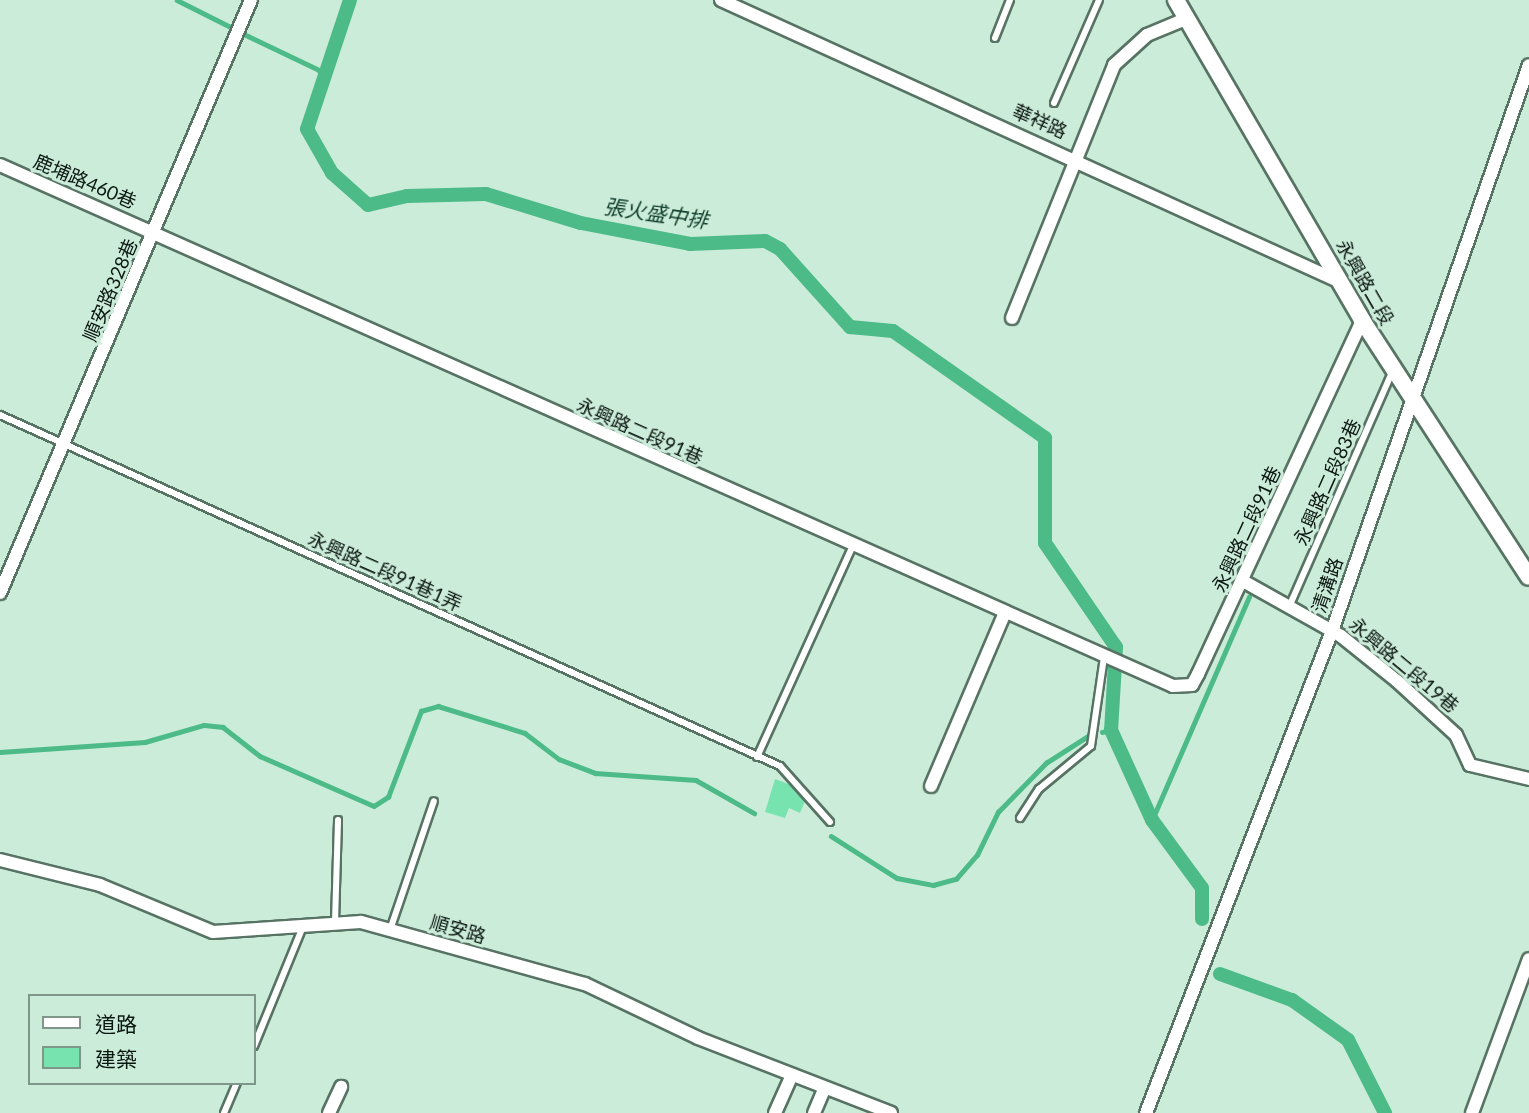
<!DOCTYPE html>
<html>
<head>
<meta charset="utf-8">
<style>
	body { margin:0 }
	#map { position:relative; width:1529px; height:1113px; overflow:hidden; background:#ccecda; font-family:Lato,"Noto Sans TC",sans-serif }
	div>[style] { position:absolute }
	.stream>* { height:4.5px; margin:-2.25px; padding:0 2.25px; transform-origin:2.25px; border-radius:2.25px; background:#4cbb88 }
	.canal>* { height:14px; margin:-7px; padding:0 7px; transform-origin:7px; border-radius:7px; background:#4cbb88 }
	.building>* { inset:0; background:#77e3ae }
	.roads { filter:drop-shadow(2px 0 #577363) drop-shadow(-2px 0 #577363) drop-shadow(0 2px #577363) drop-shadow(0 -2px #577363) }
	.service>* { height:6px; margin:-3px; padding:0 3px; transform-origin:3px; border-radius:3px; background:#fff }
	.minor>* { height:12px; margin:-6px; padding:0 6px; transform-origin:6px; border-radius:6px; background:#fff }
	.tertiary>* { height:16px; margin:-8px; padding:0 8px; transform-origin:8px; border-radius:8px; background:#fff }
	span { translate:-50% -50%; white-space:nowrap; text-align:center; line-height:1.15; -webkit-text-stroke:6px #ccecda; paint-order:stroke }
	.street-label { font-size:19px; color:#0b1711 }
	.water-label { font-size:21px; color:#0e3d29; font-style:italic }
	.legend { position:absolute; left:28px; top:994px; width:228px; height:91px; box-sizing:border-box; background:#ccecda; border:2px solid #7f978a; margin:0; padding:9px 12px; list-style:none; font-size:21px; color:#0b1711 }
	.legend li { display:flex; align-items:center; gap:14px; height:35px }
	.legend b { width:35px; border:2px solid #7f978a }
</style>
</head>
<body>
<div id="map">
	<div class="stream">
		<div style="left:177px;top:0;width:63px;rotate:26.6deg"></div>
		<div style="left:244px;top:34px;width:83px;rotate:25.6deg"></div>
		<div style="left:319px;top:70px;width:10px;rotate:61deg"></div>
		<div style="left:1102px;top:732px;width:9px;rotate:-13deg"></div>
		<div style="left:0;top:752px;width:145px;rotate:-3.9deg"></div>
		<div style="left:145px;top:742px;width:61px;rotate:-16.1deg"></div>
		<div style="left:204px;top:725px;width:19px;rotate:6deg"></div>
		<div style="left:223px;top:727px;width:47px;rotate:38.1deg"></div>
		<div style="left:260px;top:756px;width:124px;rotate:23.7deg"></div>
		<div style="left:374px;top:806px;width:17px;rotate:-33deg"></div>
		<div style="left:388px;top:797px;width:92px;rotate:-69deg"></div>
		<div style="left:421px;top:711px;width:18px;rotate:-16deg"></div>
		<div style="left:438px;top:706px;width:91px;rotate:17.2deg"></div>
		<div style="left:525px;top:733px;width:43px;rotate:37.4deg"></div>
		<div style="left:559px;top:759px;width:39px;rotate:21deg"></div>
		<div style="left:595px;top:773px;width:101px;rotate:4deg"></div>
		<div style="left:696px;top:780px;width:67px;rotate:29.6deg"></div>
		<div style="left:1152px;top:820px;width:243px;rotate:-66.5deg"></div>
		<div style="left:831px;top:836px;width:78px;rotate:32.5deg"></div>
		<div style="left:897px;top:878px;width:37px;rotate:11deg"></div>
		<div style="left:933px;top:885px;width:24px;rotate:-15deg"></div>
		<div style="left:956px;top:879px;width:32px;rotate:-49deg"></div>
		<div style="left:977px;top:855px;width:48px;rotate:-64deg"></div>
		<div style="left:998px;top:812px;width:69px;rotate:-45.6deg"></div>
		<div style="left:1046px;top:763px;width:50px;rotate:-32.7deg"></div>
	</div>
	<div class="canal">
		<div style="left:350px;top:0;width:136px;rotate:108.4deg"></div>
		<div style="left:307px;top:129px;width:51px;rotate:60.4deg"></div>
		<div style="left:332px;top:173px;width:48px;rotate:41.6deg"></div>
		<div style="left:368px;top:205px;width:40px;rotate:-13deg"></div>
		<div style="left:407px;top:196px;width:79px;rotate:-1.5deg"></div>
		<div style="left:486px;top:194px;width:99px;rotate:17deg"></div>
		<div style="left:581px;top:223px;width:111px;rotate:10.9deg"></div>
		<div style="left:690px;top:244px;width:75px;rotate:-2.3deg"></div>
		<div style="left:765px;top:241px;width:17px;rotate:28deg"></div>
		<div style="left:780px;top:249px;width:105px;rotate:48.1deg"></div>
		<div style="left:850px;top:327px;width:43px;rotate:5.3deg"></div>
		<div style="left:893px;top:331px;width:186px;rotate:35.1deg"></div>
		<div style="left:1045px;top:438px;width:105px;rotate:90deg"></div>
		<div style="left:1045px;top:543px;width:126px;rotate:55.7deg"></div>
		<div style="left:1116px;top:647px;width:83px;rotate:93.4deg"></div>
		<div style="left:1111px;top:730px;width:99px;rotate:65.5deg"></div>
		<div style="left:1152px;top:820px;width:84px;rotate:53.7deg"></div>
		<div style="left:1202px;top:888px;width:31px;rotate:90deg"></div>
		<div style="left:1220px;top:974px;width:77px;rotate:19.9deg"></div>
		<div style="left:1292px;top:1000px;width:69px;rotate:35.5deg"></div>
		<div style="left:1348px;top:1040px;width:82px;rotate:63.1deg"></div>
	</div>
	<div class="building">
		<div style="clip-path:polygon(775px 779px,794px 786px,805px 801px,800px 813px,789px 808px,785px 818px,765px 812px)"></div>
	</div>
	<div class="roads">
		<div class="service">
			<div style="left:995px;top:38px;width:41px;rotate:-68.5deg"></div>
			<div style="left:1054px;top:103px;width:112px;rotate:-66.4deg"></div>
			<div style="left:0;top:415px;width:855px;rotate:24.23deg"></div>
			<div style="left:780px;top:766px;width:75px;rotate:48.2deg"></div>
			<div style="left:1289px;top:607px;width:257px;rotate:-66.3deg"></div>
			<div style="left:757px;top:757px;width:230px;rotate:-65.6deg"></div>
			<div style="left:1020px;top:818px;width:35px;rotate:-57deg"></div>
			<div style="left:1039px;top:789px;width:67px;rotate:-39.6deg"></div>
			<div style="left:1091px;top:746px;width:90px;rotate:-81.7deg"></div>
			<div style="left:335px;top:922px;width:102px;rotate:-88.3deg"></div>
			<div style="left:390px;top:930px;width:136px;rotate:-71.2deg"></div>
			<div style="left:254px;top:1046px;width:132px;rotate:-67.7deg"></div>
			<div style="left:224px;top:1113px;width:33px;rotate:-67deg"></div>
		</div>
		<div class="minor">
			<div style="left:721px;top:0;width:680px;rotate:24.49deg"></div>
			<div style="left:0;top:165px;width:1283px;rotate:23.95deg"></div>
			<div style="left:1173px;top:686px;width:19px;rotate:-3deg"></div>
			<div style="left:1192px;top:685px;width:13px;rotate:-61deg"></div>
			<div style="left:1198px;top:674px;width:390px;rotate:-65.1deg"></div>
			<div style="left:1012px;top:318px;width:273px;rotate:-68deg"></div>
			<div style="left:1114px;top:65px;width:45px;rotate:-42.3deg"></div>
			<div style="left:1147px;top:35px;width:44px;rotate:-22.5deg"></div>
			<div style="left:1243px;top:581px;width:112px;rotate:29.3deg"></div>
			<div style="left:1341px;top:636px;width:72px;rotate:38.8deg"></div>
			<div style="left:1397px;top:681px;width:80px;rotate:42.5deg"></div>
			<div style="left:1456px;top:735px;width:33px;rotate:65deg"></div>
			<div style="left:1470px;top:765px;width:61px;rotate:13.3deg"></div>
			<div style="left:0;top:593px;width:644px;rotate:-67.06deg"></div>
			<div style="left:931px;top:786px;width:186px;rotate:-66.9deg"></div>
			<div style="left:0;top:860px;width:103px;rotate:14deg"></div>
			<div style="left:100px;top:885px;width:122px;rotate:22.6deg"></div>
			<div style="left:213px;top:932px;width:148px;rotate:-3.9deg"></div>
			<div style="left:361px;top:922px;width:232px;rotate:15.5deg"></div>
			<div style="left:585px;top:984px;width:125px;rotate:25.5deg"></div>
			<div style="left:698px;top:1038px;width:207px;rotate:21.2deg"></div>
			<div style="left:329px;top:1113px;width:29px;rotate:-65deg"></div>
			<div style="left:775px;top:1113px;width:42px;rotate:-65.9deg"></div>
			<div style="left:814px;top:1113px;width:26px;rotate:-67deg"></div>
			<div style="left:1146px;top:1113px;width:517px;rotate:-68.9deg"></div>
			<div style="left:1332px;top:631px;width:599px;rotate:-70.81deg"></div>
			<div style="left:1472px;top:1113px;width:164px;rotate:-69.7deg"></div>
		</div>
		<div class="tertiary">
			<div style="left:1176px;top:0;width:370px;rotate:59.8deg"></div>
			<div style="left:1362px;top:320px;width:306px;rotate:57deg"></div>
		</div>
	</div>
	<div class="street-label">
		<span style="left:1040px;top:121px;rotate:24deg">華祥路</span>
		<span style="left:85px;top:181px;rotate:23deg">鹿埔路460巷</span>
		<span style="left:1365px;top:282px;rotate:60deg">永興路二段</span>
		<span style="left:110px;top:290px;rotate:-67deg">順安路328巷</span>
		<span style="left:640px;top:431px;rotate:24deg">永興路二段91巷</span>
		<span style="left:1327px;top:482px;rotate:-66deg">永興路二段83巷</span>
		<span style="left:1246px;top:529px;rotate:-65deg">永興路二段91巷</span>
		<span style="left:385px;top:571px;rotate:24deg">永興路二段91巷1弄</span>
		<span style="left:1327px;top:585px;rotate:-71deg">清溝路</span>
		<span style="left:1404px;top:665px;rotate:40deg">永興路二段19巷</span>
		<span style="left:458px;top:929px;rotate:16deg">順安路</span>
	</div>
	<div class="water-label">
		<span style="left:656px;top:213px;rotate:8deg">張火盛中排</span>
	</div>
	<ul class="legend">
	<li><b style="height:9px;background:#fff"></b>道路</li>
	<li><b style="height:19px;background:#77e3ae"></b>建築</li>
	</ul>
</div>
</body>
</html>
